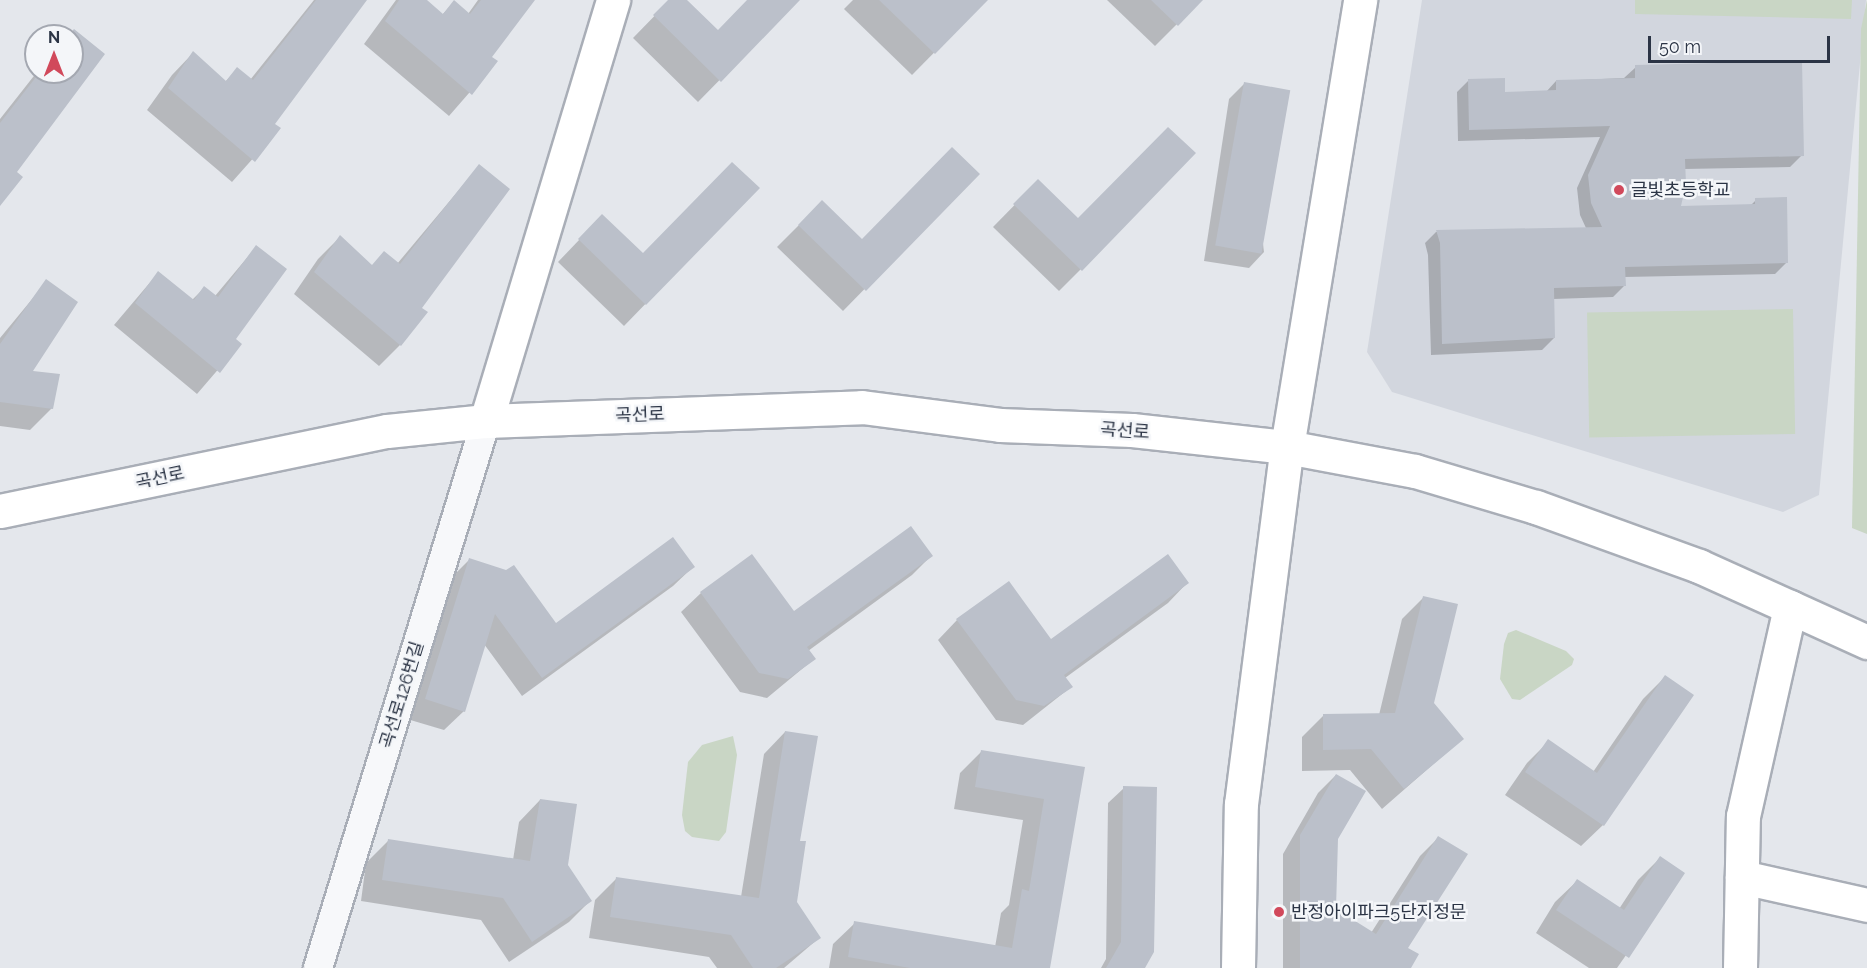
<!DOCTYPE html>
<html>
<head>
<meta charset="utf-8">
<style>
	body { margin:0 }
	#map { position:relative; width:1867px; height:968px; overflow:hidden; background:#e4e7ec; font-family:Raleway,"Noto Sans KR",sans-serif }
	div>[style] { position:absolute }
	.built>* { inset:0; background:#d2d6de }
	.green>* { inset:0; background:#c9d6c5; transform-origin:0 0 }
	.shadow>* { inset:0; background:#0003 }
	.building>* { inset:0; background:#bbc0ca; transform-origin:0 0 }
	.roads { filter:drop-shadow(2px 0 #a9aeb7) drop-shadow(-2px 0 #a9aeb7) drop-shadow(0 2px #a9aeb7) drop-shadow(0 -2px #a9aeb7) }
	.street>* { height:28px; margin:-14px; padding:0 14px; transform-origin:14px; border-radius:14px; background:#f7f8fa }
	.secondary>* { height:33px; margin:-16.5px; padding:0 16.5px; transform-origin:16.5px; border-radius:16.5px; background:#fff }
	.dots>* { width:16px; height:16px; translate:-50% -50%; box-sizing:border-box; border:3px solid #f4f6f9; border-radius:50% }
	span { translate:-50% -50%; white-space:nowrap; text-align:center; line-height:1.15; -webkit-text-stroke:5px #f4f6f9; paint-order:stroke }
	.poi-label { font-size:18px; color:#2b3445 }
	.left { translate:0 -50%; text-align:left }
	.street-label { font-size:18px; color:#2b3445 }
	.north { position:absolute; left:24px; top:24px; width:60px; height:60px; box-sizing:border-box; background:#f4f6f9; border:2px solid #a4a8b1; border-radius:50%; rotate:0deg; font-size:16px; font-weight:700; line-height:24px; text-align:center; color:#2b3445 }
	.north::after { content:''; display:block; margin:auto; width:21px; height:27px; background:#d1495b; clip-path:polygon(50% 0,100% 100%,50% 72%,0 100%) }
	.scale { position:absolute; left:1648px; top:36px; width:182px; height:27px; box-sizing:border-box; border:3px solid #2b3445; border-top:0; padding-left:8px; font-size:18px; line-height:21px; white-space:nowrap; color:#2b3445; -webkit-text-stroke:4px #f4f6f9; paint-order:stroke }
</style>
</head>
<body>
<div id="map">
	<div class="built">
		<div style="clip-path:polygon(1422px 0,1866px 0,1819px 495px,1783px 512px,1392px 392px,1367px 352px)"></div>
	</div>
	<div class="green">
		<div style="clip-path:polygon(1635px 0,1852px 0,1851px 19px,1635px 14px)"></div>
		<div style="clip-path:polygon(1867px 0,1867px 534px,1852px 528px,1861px 29px)"></div>
		<div style="left:1793px;top:309px;width:125px;height:206px;rotate:89deg"></div>
		<div style="clip-path:polygon(1516px 630px,1566px 651px,1574px 659px,1572px 665px,1520px 700px,1512px 699px,1500px 679px,1504px 644px,1508px 633px)"></div>
		<div style="clip-path:polygon(733px 736px,737px 755px,726px 832px,719px 841px,692px 837px,685px 831px,682px 815px,688px 762px,702px 745px)"></div>
	</div>
	<div class="shadow">
		<div style="clip-path:polygon(314px 0,354px 0,273px 124px,279px 129px,232px 182px,147px 110px,172px 75px,193px 53px,225px 82px,237px 69px,250px 80px)"></div>
		<div style="clip-path:polygon(396px 0,425px 0,442px 15px,454px 2px,468px 14px,478px 0,533px 0,490px 57px,496px 62px,449px 116px,364px 44px)"></div>
		<div style="clip-path:polygon(670px 0,685px 0,718px 31px,748px 0,798px 0,698px 102px,633px 38px)"></div>
		<div style="clip-path:polygon(853px 0,986px 0,912px 75px,844px 9px)"></div>
		<div style="clip-path:polygon(1107px 0,1201px 0,1155px 46px)"></div>
		<div style="clip-path:polygon(74px 31px,103px 54px,15px 172px,0 204px,0 119px,37px 72px,72px 72px,72px 36px,69px 36px)"></div>
		<div style="clip-path:polygon(1636px 67px,1802px 155px,1790px 167px,1684px 169px,1679px 207px,1750px 206px,1756px 200px,1787px 262px,1775px 274px,1624px 277px,1624px 286px,1613px 297px,1553px 299px,1554px 338px,1542px 350px,1431px 355px,1428px 255px,1425px 243px,1436px 232px,1586px 228px,1580px 215px,1577px 188px,1600px 137px,1458px 141px,1457px 92px,1469px 80px,1504px 93px,1546px 92px,1556px 81px,1624px 78px)"></div>
		<div style="clip-path:polygon(1244px 84px,1264px 252px,1249px 268px,1204px 261px,1229px 99px)"></div>
		<div style="clip-path:polygon(479px 166px,420px 308px,400px 345px,379px 366px,294px 294px,318px 259px,340px 237px,371px 266px,397px 264px)"></div>
		<div style="clip-path:polygon(977px 174px,843px 311px,777px 247px,822px 202px,862px 241px)"></div>
		<div style="clip-path:polygon(1038px 181px,1081px 269px,1059px 291px,993px 227px)"></div>
		<div style="clip-path:polygon(758px 188px,624px 326px,558px 262px,602px 216px,643px 255px)"></div>
		<div style="clip-path:polygon(256px 247px,234px 339px,240px 344px,197px 394px,114px 325px,158px 273px,192px 300px,204px 288px,215px 296px)"></div>
		<div style="clip-path:polygon(47px 281px,30px 372px,52px 408px,30px 430px,0 426px,0 338px)"></div>
		<div style="clip-path:polygon(752px 556px,794px 613px,931px 556px,912px 575px,808px 651px,814px 659px,767px 698px,740px 692px,681px 612px,701px 593px)"></div>
		<div style="clip-path:polygon(469px 560px,555px 625px,693px 567px,673px 586px,522px 696px,484px 644px,464px 711px,444px 730px,407px 719px,450px 579px)"></div>
		<div style="clip-path:polygon(1187px 583px,1168px 603px,1065px 678px,1071px 687px,1023px 725px,996px 720px,938px 640px,957px 620px,1050px 641px)"></div>
		<div style="clip-path:polygon(1424px 597px,1432px 703px,1462px 739px,1382px 809px,1350px 770px,1302px 771px,1302px 737px,1324px 715px,1379px 715px,1402px 619px)"></div>
		<div style="clip-path:polygon(1665px 677px,1603px 825px,1581px 846px,1505px 795px,1527px 763px,1549px 741px,1593px 772px,1643px 699px)"></div>
		<div style="clip-path:polygon(785px 732px,798px 842px,795px 902px,819px 938px,784px 968px,717px 968px,709px 957px,589px 938px,595px 900px,617px 878px,741px 897px,764px 754px)"></div>
		<div style="clip-path:polygon(981px 752px,1083px 768px,1048px 968px,829px 968px,833px 944px,855px 923px,995px 947px,1001px 913px,1009px 905px,1023px 820px,954px 809px,960px 773px)"></div>
		<div style="clip-path:polygon(1336px 775px,1334px 910px,1371px 933px,1420px 856px,1438px 838px,1406px 948px,1409px 968px,1283px 968px,1283px 854px,1318px 793px)"></div>
		<div style="clip-path:polygon(1124px 788px,1143px 968px,1101px 968px,1106px 959px,1108px 803px)"></div>
		<div style="clip-path:polygon(540px 800px,567px 865px,590px 901px,569px 922px,509px 962px,481px 920px,361px 901px,366px 863px,388px 841px,513px 860px,519px 822px)"></div>
		<div style="clip-path:polygon(1660px 858px,1683px 874px,1617px 968px,1589px 968px,1536px 933px,1555px 902px,1577px 881px,1619px 909px,1638px 880px)"></div>
	</div>
	<div class="building">
		<div style="clip-path:polygon(316px 0,367px 0,275px 124px,281px 128px,255px 162px,168px 88px,193px 51px,226px 81px,237px 67px,253px 80px)"></div>
		<div style="clip-path:polygon(399px 0,427px 0,443px 14px,454px 0,470px 14px,481px 0,535px 0,492px 57px,498px 61px,472px 95px,385px 21px)"></div>
		<div style="clip-path:polygon(668px 0,687px 0,718px 30px,747px 0,800px 0,721px 82px,653px 15px)"></div>
		<div style="clip-path:polygon(879px 0,988px 0,935px 54px)"></div>
		<div style="clip-path:polygon(1151px 0,1203px 0,1178px 26px)"></div>
		<div style="clip-path:polygon(74px 29px,105px 54px,17px 172px,23px 177px,0 206px,0 123px,40px 72px,72px 72px,72px 36px,68px 36px)"></div>
		<div style="clip-path:polygon(1802px 61px,1804px 156px,1685px 159px,1686px 184px,1681px 206px,1755px 204px,1755px 198px,1787px 197px,1788px 263px,1625px 267px,1626px 286px,1554px 288px,1555px 338px,1442px 344px,1440px 243px,1436px 230px,1602px 227px,1591px 203px,1588px 175px,1610px 126px,1469px 130px,1468px 79px,1505px 78px,1505px 92px,1556px 90px,1556px 80px,1635px 78px,1635px 65px)"></div>
		<div style="left:1244px;top:82px;width:47px;height:166px;rotate:10deg"></div>
		<div style="clip-path:polygon(1168px 127px,1196px 153px,1082px 271px,1013px 204px,1038px 179px,1078px 218px)"></div>
		<div style="clip-path:polygon(952px 147px,980px 174px,866px 291px,798px 225px,822px 200px,862px 239px)"></div>
		<div style="clip-path:polygon(732px 162px,760px 188px,646px 305px,578px 239px,602px 214px,643px 253px)"></div>
		<div style="clip-path:polygon(479px 164px,510px 189px,422px 308px,428px 312px,401px 346px,314px 272px,340px 235px,372px 265px,384px 251px,400px 264px)"></div>
		<div style="clip-path:polygon(256px 245px,287px 269px,236px 339px,242px 344px,220px 373px,135px 303px,158px 271px,194px 300px,204px 286px,218px 297px)"></div>
		<div style="clip-path:polygon(46px 279px,78px 302px,33px 371px,60px 374px,53px 409px,0 402px,0 344px)"></div>
		<div style="clip-path:polygon(911px 526px,933px 556px,807px 647px,816px 659px,788px 679px,759px 673px,700px 592px,752px 554px,794px 611px)"></div>
		<div style="clip-path:polygon(673px 537px,695px 567px,542px 678px,495px 614px,465px 712px,425px 699px,469px 558px,506px 570px,514px 565px,556px 623px)"></div>
		<div style="clip-path:polygon(1168px 554px,1189px 583px,1064px 675px,1073px 687px,1044px 706px,1016px 700px,956px 619px,1009px 581px,1051px 639px)"></div>
		<div style="clip-path:polygon(1423px 596px,1458px 604px,1434px 703px,1464px 739px,1404px 789px,1371px 749px,1323px 750px,1323px 714px,1395px 713px)"></div>
		<div style="clip-path:polygon(1665px 675px,1694px 695px,1604px 826px,1525px 772px,1548px 739px,1597px 773px)"></div>
		<div style="clip-path:polygon(785px 731px,818px 736px,800px 841px,806px 841px,797px 902px,821px 938px,776px 968px,753px 968px,731px 935px,610px 917px,616px 877px,759px 898px)"></div>
		<div style="clip-path:polygon(981px 750px,1085px 767px,1050px 968px,910px 968px,848px 957px,854px 921px,1012px 948px,1022px 889px,1029px 891px,1044px 799px,975px 787px)"></div>
		<div style="clip-path:polygon(1336px 774px,1366px 791px,1338px 839px,1336px 909px,1376px 934px,1438px 836px,1468px 854px,1408px 948px,1419px 954px,1411px 968px,1300px 968px,1300px 835px)"></div>
		<div style="clip-path:polygon(1123px 786px,1157px 787px,1154px 952px,1145px 968px,1106px 968px,1121px 942px)"></div>
		<div style="clip-path:polygon(540px 799px,577px 804px,568px 865px,592px 901px,532px 942px,503px 898px,382px 880px,388px 839px,530px 861px)"></div>
		<div style="clip-path:polygon(1660px 856px,1685px 873px,1629px 958px,1556px 910px,1577px 879px,1624px 910px)"></div>
	</div>
	<div class="roads">
		<div class="street">
			<div style="left:318px;top:968px;width:572px;rotate:-72.93deg"></div>
		</div>
		<div class="secondary">
			<div style="left:486px;top:421px;width:440px;rotate:-73.2deg"></div>
			<div style="left:0;top:511px;width:395px;rotate:-11.7deg"></div>
			<div style="left:387px;top:431px;width:100px;rotate:-5.8deg"></div>
			<div style="left:486px;top:421px;width:376px;rotate:-2.1deg"></div>
			<div style="left:862px;top:407px;width:139px;rotate:7.4deg"></div>
			<div style="left:1000px;top:425px;width:132px;rotate:2.2deg"></div>
			<div style="left:1132px;top:430px;width:156px;rotate:6.3deg"></div>
			<div style="left:1287px;top:447px;width:130px;rotate:10.6deg"></div>
			<div style="left:1415px;top:471px;width:126px;rotate:16.6deg"></div>
			<div style="left:1536px;top:507px;width:173px;rotate:19.9deg"></div>
			<div style="left:1699px;top:566px;width:100px;rotate:24.3deg"></div>
			<div style="left:1742px;top:877px;width:128px;rotate:12.6deg"></div>
			<div style="left:1238px;top:968px;width:164px;rotate:-89deg"></div>
			<div style="left:1241px;top:804px;width:360px;rotate:-82.7deg"></div>
			<div style="left:1287px;top:447px;width:453px;rotate:-80.7deg"></div>
			<div style="left:1740px;top:968px;width:152px;rotate:-88.9deg"></div>
			<div style="left:1743px;top:816px;width:214px;rotate:-77.3deg"></div>
			<div style="left:1790px;top:607px;width:85px;rotate:24.4deg"></div>
		</div>
	</div>
	<div class="dots">
		<div style="left:1619px;top:190px;background:#d1495b"></div>
		<div style="left:1279px;top:912px;background:#d1495b"></div>
	</div>
	<div class="poi-label">
		<span class="left" style="left:1631px;top:190px">글빛초등학교</span>
		<span class="left" style="left:1291px;top:912px">반정아이파크5단지정문</span>
	</div>
	<div class="street-label">
		<span style="left:640px;top:415px;rotate:-2deg">곡선로</span>
		<span style="left:1125px;top:431px;rotate:4deg">곡선로</span>
		<span style="left:160px;top:478px;rotate:-12deg">곡선로</span>
		<span style="left:402px;top:695px;rotate:-73deg">곡선로126번길</span>
	</div>
	<div class="north">N</div>
	<div class="scale">50 m</div>
</div>
</body>
</html>
